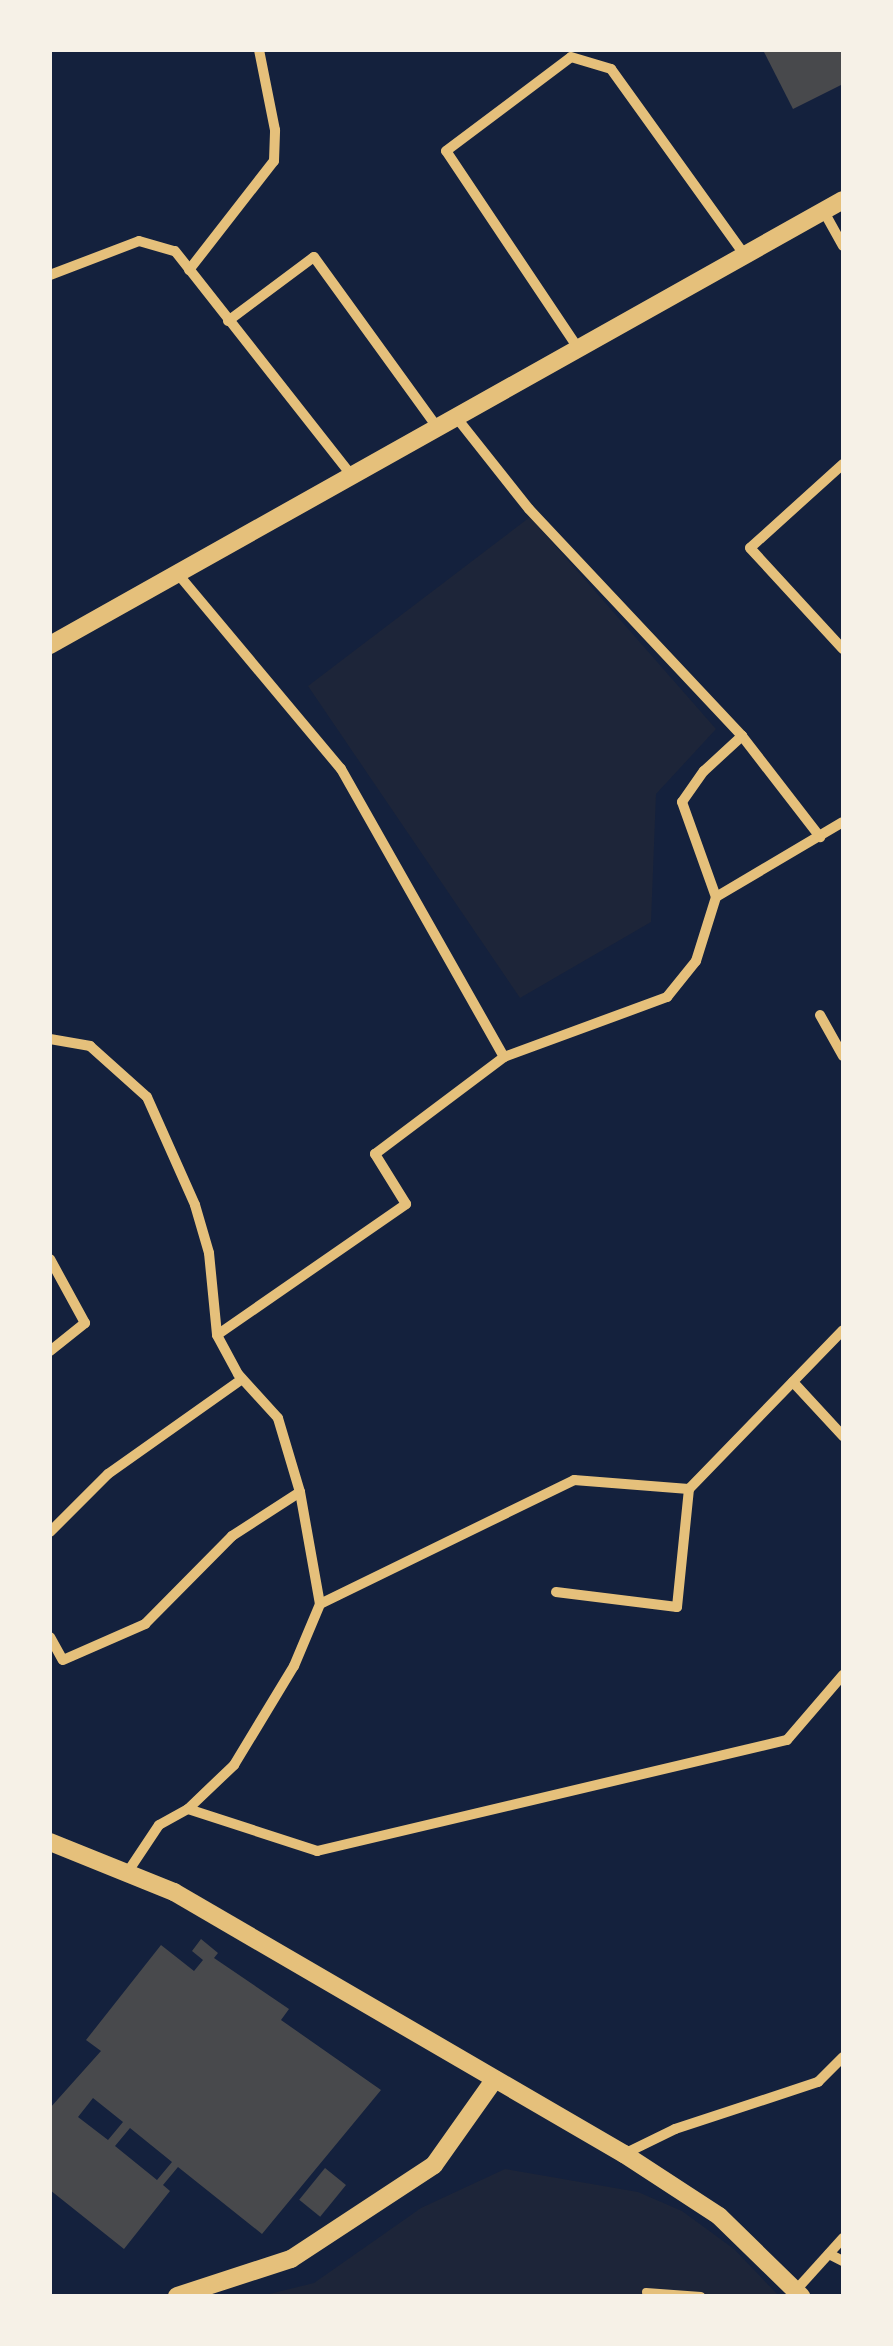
<!DOCTYPE html>
<html>
<head>
<meta charset="utf-8">
<style>
	body { margin:0 }
	#map { position:relative; width:893px; height:2346px; overflow:hidden; background:#14213d; font-family:"IBM Plex Sans",sans-serif }
	div>[style] { position:absolute }
	.green>* { inset:0; background:#1d2539 }
	.building>* { inset:0; background:#48494c; transform-origin:0 0 }
	.service>* { height:8px; margin:-4px; padding:0 4px; transform-origin:4px; border-radius:4px; background:#e5c07b }
	.minor>* { height:10px; margin:-5px; padding:0 5px; transform-origin:5px; border-radius:5px; background:#e5c07b }
	.tertiary>* { height:18px; margin:-9px; padding:0 9px; transform-origin:9px; border-radius:9px; background:#e5c07b }
	span { translate:-50% -50%; white-space:nowrap; text-align:center; line-height:1.15; -webkit-text-stroke:10px #f6f1e7; paint-order:stroke }
	.frame { position:absolute; inset:0; border:52px solid #f6f1e7; pointer-events:none }
</style>
</head>
<body>
<div id="map">
	<div class="green">
		<div style="clip-path:polygon(530px 517px,716px 729px,656px 794px,651px 922px,520px 998px,308px 686px)"></div>
		<div style="clip-path:polygon(505px 2169px,638px 2192px,682px 2211px,734px 2249px,779px 2296px,261px 2296px,314px 2283px,421px 2208px)"></div>
	</div>
	<div class="building">
		<div style="clip-path:polygon(763px 50px,843px 50px,843px 84px,793px 109px)"></div>
		<div style="clip-path:polygon(evenodd,201px 1939px,218px 1953px,214px 1958px,289px 2009px,281px 2020px,381px 2090px,262px 2234px,178px 2167px,163px 2185px,170px 2191px,124px 2249px,50px 2190px,50px 2108px,101px 2051px,86px 2040px,161px 1945px,194px 1971px,203px 1960px,192px 1951px,201px 1939px,93px 2098px,123px 2122px,108px 2140px,78px 2117px,93px 2098px,201px 1939px,130px 2128px,172px 2162px,157px 2180px,115px 2146px,130px 2128px)"></div>
		<div style="left:325px;top:2168px;width:27px;height:41px;rotate:39deg"></div>
	</div>
	<div class="service">
		<div style="left:646px;top:2292px;width:55px;rotate:4.2deg"></div>
	</div>
	<div class="minor">
		<div style="left:823px;top:210px;width:41px;rotate:60.9deg"></div>
		<div style="left:189px;top:270px;width:138px;rotate:-52.1deg"></div>
		<div style="left:274px;top:161px;width:31px;rotate:-88deg"></div>
		<div style="left:275px;top:130px;width:82px;rotate:-101.3deg"></div>
		<div style="left:50px;top:275px;width:95px;rotate:-20.9deg"></div>
		<div style="left:139px;top:241px;width:37px;rotate:16deg"></div>
		<div style="left:175px;top:251px;width:285px;rotate:51.8deg"></div>
		<div style="left:228px;top:321px;width:107px;rotate:-36.7deg"></div>
		<div style="left:314px;top:257px;width:210px;rotate:54.1deg"></div>
		<div style="left:578px;top:348px;width:237px;rotate:-123.8deg"></div>
		<div style="left:446px;top:151px;width:156px;rotate:-36.9deg"></div>
		<div style="left:571px;top:57px;width:42px;rotate:16.7deg"></div>
		<div style="left:611px;top:69px;width:228px;rotate:54.3deg"></div>
		<div style="left:456px;top:417px;width:117px;rotate:51.6deg"></div>
		<div style="left:529px;top:509px;width:311px;rotate:46.8deg"></div>
		<div style="left:742px;top:736px;width:128px;rotate:52.3deg"></div>
		<div style="left:843px;top:464px;width:125px;rotate:137.9deg"></div>
		<div style="left:750px;top:548px;width:137px;rotate:47.4deg"></div>
		<div style="left:716px;top:897px;width:147px;rotate:-30.6deg"></div>
		<div style="left:820px;top:1015px;width:47px;rotate:60.7deg"></div>
		<div style="left:50px;top:1039px;width:41px;rotate:9.9deg"></div>
		<div style="left:90px;top:1046px;width:76px;rotate:41.8deg"></div>
		<div style="left:147px;top:1097px;width:118px;rotate:66deg"></div>
		<div style="left:195px;top:1205px;width:50px;rotate:73.7deg"></div>
		<div style="left:209px;top:1253px;width:82px;rotate:84.4deg"></div>
		<div style="left:217px;top:1335px;width:230px;rotate:-34.7deg"></div>
		<div style="left:406px;top:1204px;width:59px;rotate:-121.8deg"></div>
		<div style="left:375px;top:1154px;width:161px;rotate:-36.9deg"></div>
		<div style="left:504px;top:1057px;width:331px;rotate:-119.5deg"></div>
		<div style="left:341px;top:769px;width:256px;rotate:-129.9deg"></div>
		<div style="left:504px;top:1057px;width:174px;rotate:-20.2deg"></div>
		<div style="left:667px;top:997px;width:46px;rotate:-51.1deg"></div>
		<div style="left:696px;top:961px;width:67px;rotate:-72.6deg"></div>
		<div style="left:716px;top:897px;width:101px;rotate:-109.7deg"></div>
		<div style="left:682px;top:802px;width:38px;rotate:-55deg"></div>
		<div style="left:704px;top:771px;width:52px;rotate:-42.6deg"></div>
		<div style="left:50px;top:1259px;width:73px;rotate:61.3deg"></div>
		<div style="left:85px;top:1323px;width:45px;rotate:141.3deg"></div>
		<div style="left:793px;top:1382px;width:74px;rotate:47.2deg"></div>
		<div style="left:300px;top:1492px;width:114px;rotate:79.9deg"></div>
		<div style="left:320px;top:1604px;width:283px;rotate:-26deg"></div>
		<div style="left:574px;top:1480px;width:115px;rotate:4.5deg"></div>
		<div style="left:689px;top:1489px;width:221px;rotate:-45.9deg"></div>
		<div style="left:50px;top:1532px;width:82px;rotate:-45deg"></div>
		<div style="left:108px;top:1474px;width:164px;rotate:-35.3deg"></div>
		<div style="left:556px;top:1592px;width:122px;rotate:7.1deg"></div>
		<div style="left:677px;top:1607px;width:119px;rotate:-84.2deg"></div>
		<div style="left:50px;top:1637px;width:26px;rotate:61deg"></div>
		<div style="left:63px;top:1660px;width:90px;rotate:-23.7deg"></div>
		<div style="left:145px;top:1624px;width:124px;rotate:-45.3deg"></div>
		<div style="left:232px;top:1536px;width:81px;rotate:-32.9deg"></div>
		<div style="left:300px;top:1492px;width:77px;rotate:-106.6deg"></div>
		<div style="left:278px;top:1418px;width:59px;rotate:-132.3deg"></div>
		<div style="left:238px;top:1374px;width:44px;rotate:-118.3deg"></div>
		<div style="left:188px;top:1809px;width:64px;rotate:-43.7deg"></div>
		<div style="left:234px;top:1765px;width:116px;rotate:-58.8deg"></div>
		<div style="left:294px;top:1666px;width:67px;rotate:-67.2deg"></div>
		<div style="left:129px;top:1870px;width:54px;rotate:-56.3deg"></div>
		<div style="left:159px;top:1825px;width:33px;rotate:-29deg"></div>
		<div style="left:188px;top:1809px;width:136px;rotate:18deg"></div>
		<div style="left:317px;top:1851px;width:483px;rotate:-13.3deg"></div>
		<div style="left:787px;top:1740px;width:86px;rotate:-49.3deg"></div>
		<div style="left:624px;top:2154px;width:57px;rotate:-26.1deg"></div>
		<div style="left:675px;top:2129px;width:151px;rotate:-18.2deg"></div>
		<div style="left:818px;top:2082px;width:35px;rotate:-45deg"></div>
		<div style="left:829px;top:2254px;width:16px;rotate:27deg"></div>
		<div style="left:796px;top:2290px;width:70px;rotate:-47.9deg"></div>
	</div>
	<div class="tertiary">
		<div style="left:50px;top:645px;width:909px;rotate:-29.3deg"></div>
		<div style="left:50px;top:1842px;width:134px;rotate:22deg"></div>
		<div style="left:174px;top:1892px;width:521px;rotate:30.21deg"></div>
		<div style="left:624px;top:2154px;width:113px;rotate:33.1deg"></div>
		<div style="left:719px;top:2216px;width:115px;rotate:44.3deg"></div>
		<div style="left:177px;top:2296px;width:120px;rotate:-18deg"></div>
		<div style="left:291px;top:2259px;width:171px;rotate:-33.3deg"></div>
		<div style="left:434px;top:2165px;width:105px;rotate:-54.7deg"></div>
	</div>
	<div class="frame"></div>
</div>
</body>
</html>
